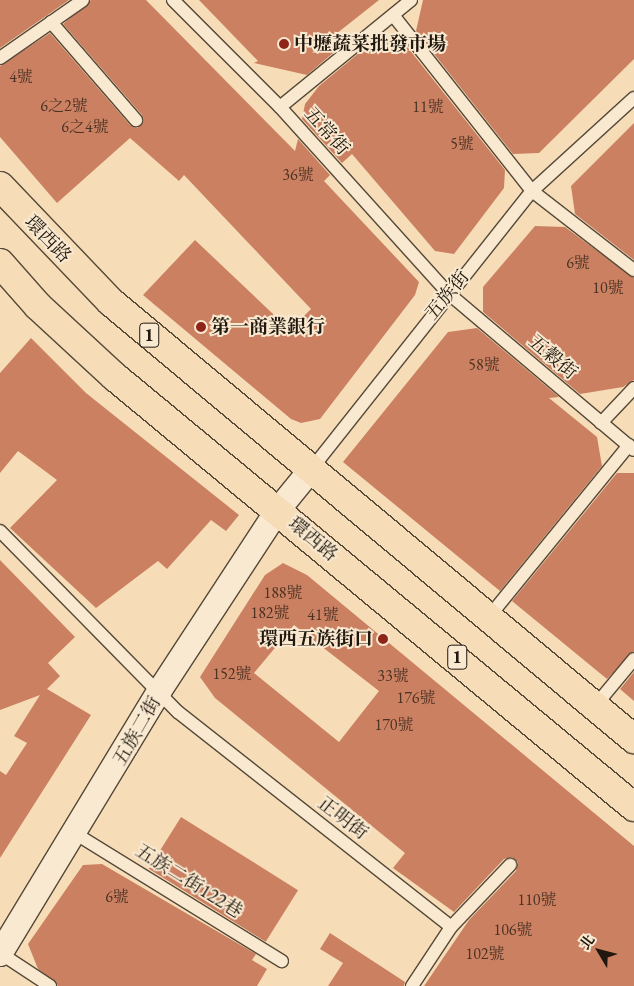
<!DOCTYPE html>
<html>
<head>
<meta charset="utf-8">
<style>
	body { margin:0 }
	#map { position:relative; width:634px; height:986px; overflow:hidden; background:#f6ddb8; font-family:"EB Garamond","Noto Serif TC",serif }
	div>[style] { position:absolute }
	.building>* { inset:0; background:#cb8062; transform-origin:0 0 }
	.roads { filter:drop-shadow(1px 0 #564938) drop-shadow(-1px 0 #564938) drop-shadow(0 1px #564938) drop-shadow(0 -1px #564938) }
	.service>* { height:12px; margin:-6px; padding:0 6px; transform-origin:6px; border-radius:6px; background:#f9e9d1 }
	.minor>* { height:24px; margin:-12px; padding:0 12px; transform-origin:12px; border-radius:12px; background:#f9e9d1 }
	.primary>* { height:28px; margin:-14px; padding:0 14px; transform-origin:14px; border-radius:14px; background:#f6ddb8 }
	.dots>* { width:14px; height:14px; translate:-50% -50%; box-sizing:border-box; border:2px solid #f9e9d1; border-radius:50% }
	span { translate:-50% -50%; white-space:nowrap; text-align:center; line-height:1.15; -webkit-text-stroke:4px #f9e9d1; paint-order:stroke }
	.number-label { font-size:16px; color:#4b3223 }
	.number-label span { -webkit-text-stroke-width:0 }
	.shield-label span { padding:1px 4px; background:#f9e9d1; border:1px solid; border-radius:4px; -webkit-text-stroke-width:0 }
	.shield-label { font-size:18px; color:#20180e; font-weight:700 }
	.poi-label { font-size:19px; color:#20180e; font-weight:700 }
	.left { translate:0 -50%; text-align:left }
	.right { translate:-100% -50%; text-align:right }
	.street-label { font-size:19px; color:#20180e }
	.north { position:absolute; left:574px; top:926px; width:50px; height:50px; -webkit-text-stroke:4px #f9e9d1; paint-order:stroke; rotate:307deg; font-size:14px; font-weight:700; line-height:20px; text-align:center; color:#20180e }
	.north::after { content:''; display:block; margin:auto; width:18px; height:22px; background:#20180e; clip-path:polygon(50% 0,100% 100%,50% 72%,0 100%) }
</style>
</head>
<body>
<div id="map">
	<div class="building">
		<div style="clip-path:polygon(0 0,69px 0,0 48px)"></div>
		<div style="clip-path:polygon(91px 0,146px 0,295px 151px,298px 139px,330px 175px,324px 181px,419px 282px,415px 295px,320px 419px,301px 423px,291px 419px,143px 295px,195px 240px,290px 330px,311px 309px,184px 175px,179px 181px,130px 138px,57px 203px,0 137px,0 66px,50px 33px,130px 125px,137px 128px,143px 123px,142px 115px,63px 24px)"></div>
		<div style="clip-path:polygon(199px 0,379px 0,312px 53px,339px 48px,307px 75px,254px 63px,258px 61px)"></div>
		<div style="clip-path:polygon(423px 0,634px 0,634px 59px,539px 153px,513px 154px,416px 31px)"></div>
		<div style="clip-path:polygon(401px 39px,505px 170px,504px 188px,454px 254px,435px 251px,352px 154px,342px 163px,302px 119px,305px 104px,319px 86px,371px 43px)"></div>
		<div style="clip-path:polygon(634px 123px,634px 260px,575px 214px,571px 186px)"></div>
		<div style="clip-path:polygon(535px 226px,565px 227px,634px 278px,634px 380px,623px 387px,580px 394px,483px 312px,483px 287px)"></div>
		<div style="clip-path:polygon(477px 328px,559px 397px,549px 398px,597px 437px,602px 466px,500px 591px,343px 462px,448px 332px)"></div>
		<div style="clip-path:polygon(31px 338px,86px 393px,239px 515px,226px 531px,211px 520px,167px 569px,158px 561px,96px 608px,10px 528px,57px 480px,18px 451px,0 473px,0 373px)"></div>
		<div style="clip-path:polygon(617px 473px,634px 473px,634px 651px,607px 679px,512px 601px)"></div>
		<div style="clip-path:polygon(0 560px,75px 637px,48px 663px,60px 676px,47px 689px,91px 715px,0 858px,0 771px,6px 775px,27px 743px,14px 736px,40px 695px,0 710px)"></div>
		<div style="clip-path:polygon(evenodd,283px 563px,307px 575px,634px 846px,634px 986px,424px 986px,469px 920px,516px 871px,518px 862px,512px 857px,504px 859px,454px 912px,393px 868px,405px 853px,215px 698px,200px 677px,265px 575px,283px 563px,294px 625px,379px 691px,339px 742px,254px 673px,294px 625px)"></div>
		<div style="clip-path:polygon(634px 672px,634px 701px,620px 689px)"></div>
		<div style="left:181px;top:817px;width:138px;height:61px;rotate:32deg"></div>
		<div style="clip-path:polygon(102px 864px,256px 954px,252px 960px,267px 969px,257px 986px,58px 986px,38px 969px,28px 944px,83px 865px)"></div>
		<div style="clip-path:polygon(330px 933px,405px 982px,404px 986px,328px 986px,343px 963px,320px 949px)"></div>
	</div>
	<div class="roads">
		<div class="service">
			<div style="left:173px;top:0;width:151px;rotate:45deg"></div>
			<div style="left:280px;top:107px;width:251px;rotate:47.9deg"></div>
			<div style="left:448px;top:293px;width:243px;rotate:40.2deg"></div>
			<div style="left:393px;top:15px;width:224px;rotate:51.7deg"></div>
			<div style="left:532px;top:191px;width:129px;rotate:37.8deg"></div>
			<div style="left:51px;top:22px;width:130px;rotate:49.1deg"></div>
			<div style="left:0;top:58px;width:101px;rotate:-34.9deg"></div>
			<div style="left:280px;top:107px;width:169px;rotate:-39.2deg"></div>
			<div style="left:601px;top:423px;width:48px;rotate:-46.7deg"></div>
			<div style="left:309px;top:472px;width:359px;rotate:-51.6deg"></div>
			<div style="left:532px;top:191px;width:138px;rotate:-42.4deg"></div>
			<div style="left:0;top:531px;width:254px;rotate:45.5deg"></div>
			<div style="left:178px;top:712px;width:347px;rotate:38.2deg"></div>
			<div style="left:488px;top:618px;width:223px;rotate:-50.8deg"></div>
			<div style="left:595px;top:706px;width:61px;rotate:-50.3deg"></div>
			<div style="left:76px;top:834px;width:242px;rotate:31.7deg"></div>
			<div style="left:0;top:953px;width:60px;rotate:33.4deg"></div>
			<div style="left:412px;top:986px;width:71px;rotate:-56.5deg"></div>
			<div style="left:451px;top:927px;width:86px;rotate:-46.4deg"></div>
		</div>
		<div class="minor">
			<div style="left:0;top:954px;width:309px;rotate:-58.8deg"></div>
			<div style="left:160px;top:690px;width:215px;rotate:-56.8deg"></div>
			<div style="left:278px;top:510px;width:49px;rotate:-50.8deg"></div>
		</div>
		<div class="primary">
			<div style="left:0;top:186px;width:161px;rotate:46.3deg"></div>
			<div style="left:111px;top:302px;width:682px;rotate:39.88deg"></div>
			<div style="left:0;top:263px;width:57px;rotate:48.5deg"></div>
			<div style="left:38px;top:306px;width:105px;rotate:42.7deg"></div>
			<div style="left:115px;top:377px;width:674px;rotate:39.64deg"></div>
		</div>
	</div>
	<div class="dots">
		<div style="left:284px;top:44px;background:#8f2418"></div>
		<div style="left:201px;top:327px;background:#8f2418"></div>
		<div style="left:383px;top:639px;background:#8f2418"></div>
	</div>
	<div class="number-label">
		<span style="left:21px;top:77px">4號</span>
		<span style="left:64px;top:106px">6之2號</span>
		<span style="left:428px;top:107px">11號</span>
		<span style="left:85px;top:127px">6之4號</span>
		<span style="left:462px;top:144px">5號</span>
		<span style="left:298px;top:175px">36號</span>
		<span style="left:578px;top:263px">6號</span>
		<span style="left:608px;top:288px">10號</span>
		<span style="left:484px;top:365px">58號</span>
		<span style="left:283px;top:593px">188號</span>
		<span style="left:270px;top:613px">182號</span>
		<span style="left:323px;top:615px">41號</span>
		<span style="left:232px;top:674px">152號</span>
		<span style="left:393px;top:676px">33號</span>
		<span style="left:416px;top:698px">176號</span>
		<span style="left:394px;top:725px">170號</span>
		<span style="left:117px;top:897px">6號</span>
		<span style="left:537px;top:900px">110號</span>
		<span style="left:513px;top:930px">106號</span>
		<span style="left:485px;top:954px">102號</span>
	</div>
	<div class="shield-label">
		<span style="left:149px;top:335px">1</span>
		<span style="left:457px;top:657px">1</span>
	</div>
	<div class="poi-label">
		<span class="left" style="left:294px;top:44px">中壢蔬菜批發市場</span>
		<span class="left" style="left:211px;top:327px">第一商業銀行</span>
		<span class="right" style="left:373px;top:639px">環西五族街口</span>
	</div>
	<div class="street-label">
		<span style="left:327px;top:131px;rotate:48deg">五常街</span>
		<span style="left:48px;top:239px;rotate:46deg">環西路</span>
		<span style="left:447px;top:295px;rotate:-51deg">五族街</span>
		<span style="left:553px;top:357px;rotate:40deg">五穀街</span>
		<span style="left:313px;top:539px;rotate:40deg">環西路</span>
		<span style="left:137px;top:731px;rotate:-60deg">五族二街</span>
		<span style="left:343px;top:818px;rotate:38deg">正明街</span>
		<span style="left:189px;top:881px;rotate:32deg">五族二街122巷</span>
	</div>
	<div class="north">北</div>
</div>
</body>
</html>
